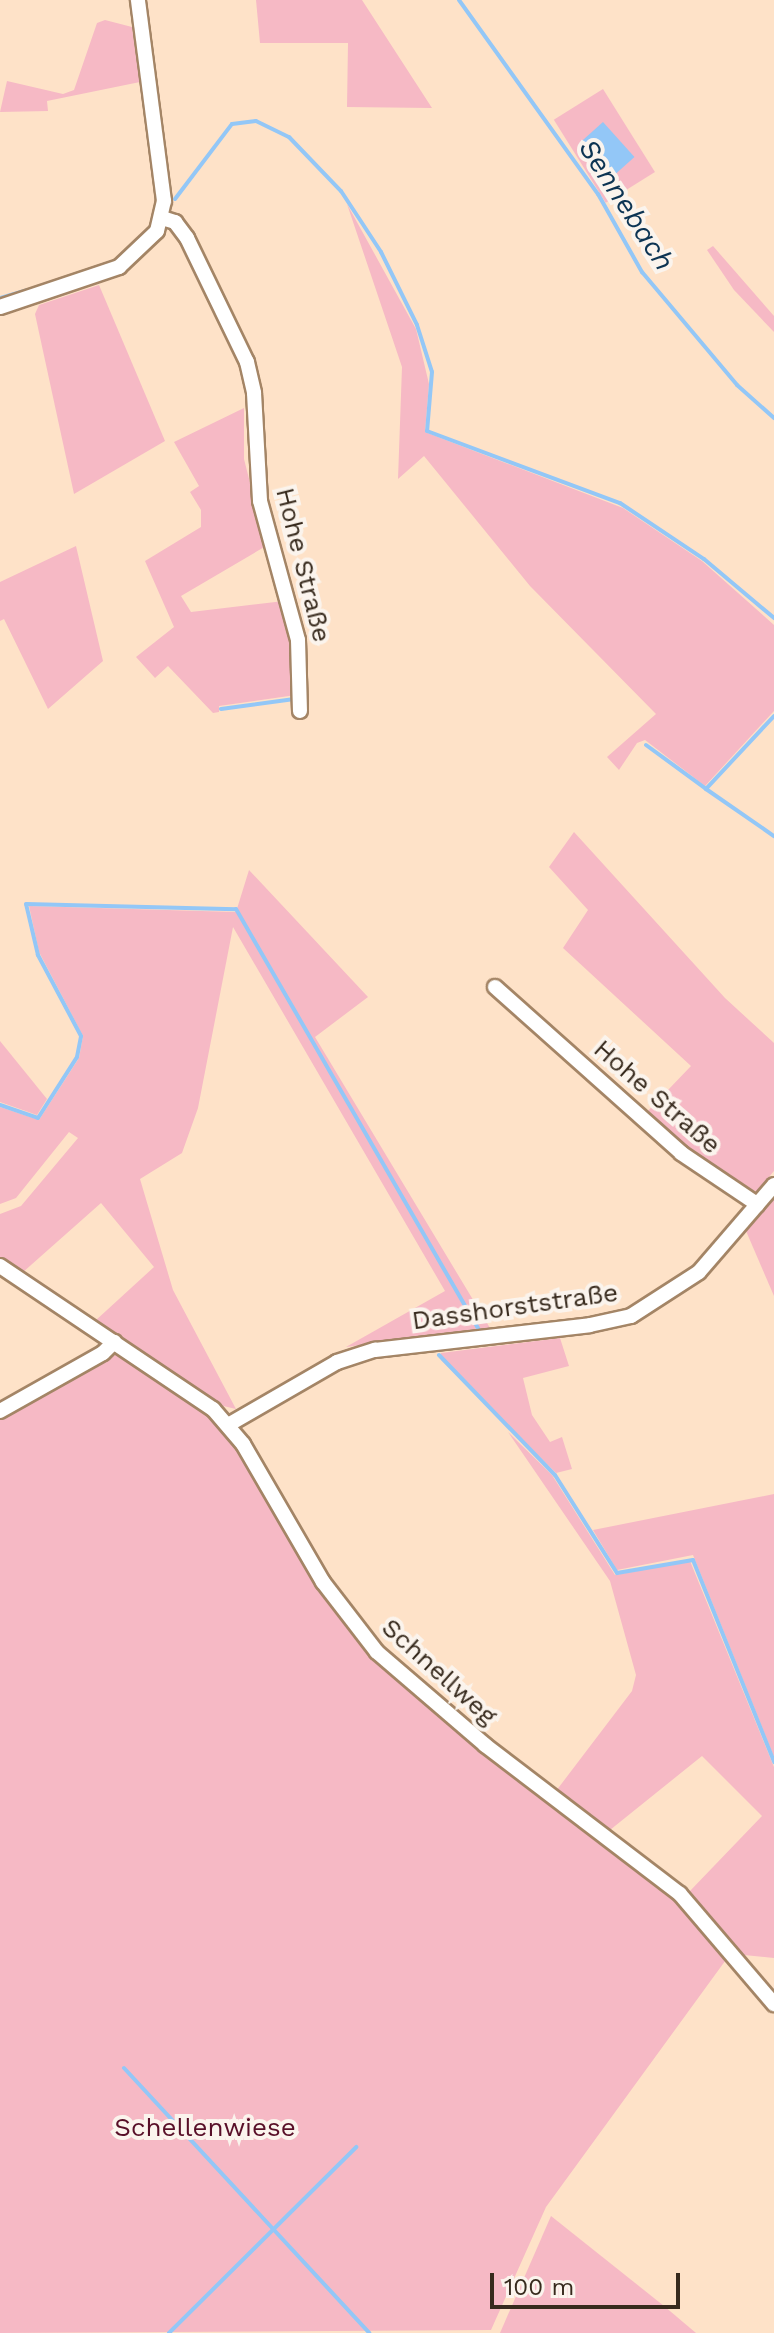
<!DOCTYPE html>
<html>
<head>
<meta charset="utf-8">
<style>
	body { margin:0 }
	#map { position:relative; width:774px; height:2333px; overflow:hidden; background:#fee2c8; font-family:"Work Sans",sans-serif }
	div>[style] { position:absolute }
	.green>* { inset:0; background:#f6b9c5; transform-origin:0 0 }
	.water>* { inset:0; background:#93c7f7; transform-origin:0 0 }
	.stream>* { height:4px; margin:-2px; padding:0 2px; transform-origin:2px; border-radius:2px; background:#93c7f7 }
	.roads { filter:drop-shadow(2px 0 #a48566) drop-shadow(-2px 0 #a48566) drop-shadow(0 2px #a48566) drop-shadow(0 -2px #a48566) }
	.minor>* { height:14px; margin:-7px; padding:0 7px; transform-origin:7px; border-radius:7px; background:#fff }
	span { translate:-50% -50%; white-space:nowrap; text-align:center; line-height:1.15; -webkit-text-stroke:8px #fbf4ed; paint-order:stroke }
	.street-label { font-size:26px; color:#372a1d }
	.park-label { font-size:26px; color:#580f28 }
	.water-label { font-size:28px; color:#0c3453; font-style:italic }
	.scale { position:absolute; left:490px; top:2273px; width:190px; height:36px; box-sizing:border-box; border:4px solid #372a1d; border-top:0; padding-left:10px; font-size:24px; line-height:28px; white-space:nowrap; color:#372a1d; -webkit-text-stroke:6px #fbf4ed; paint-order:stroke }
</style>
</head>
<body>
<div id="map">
	<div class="green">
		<div style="clip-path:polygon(256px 0,362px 0,432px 108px,347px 107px,348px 43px,260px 43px)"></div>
		<div style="clip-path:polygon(105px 20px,132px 27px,140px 82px,47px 101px,48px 111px,0 112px,7px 81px,63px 94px,74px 90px,97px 23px)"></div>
		<div style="left:603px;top:89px;width:98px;height:58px;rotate:58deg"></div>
		<div style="clip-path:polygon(347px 204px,416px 329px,429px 384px,425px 432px,623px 508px,702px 561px,774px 625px,774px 711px,705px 786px,645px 740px,637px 743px,619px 770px,607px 757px,656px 714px,530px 586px,424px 456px,398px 479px,402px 367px)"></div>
		<div style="clip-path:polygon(713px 246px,774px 316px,774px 332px,734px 290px,707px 250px)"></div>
		<div style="clip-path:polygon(99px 285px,165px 441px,74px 494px,35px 314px,39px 305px)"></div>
		<div style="clip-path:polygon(244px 408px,244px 459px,266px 546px,181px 596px,191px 612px,284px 601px,293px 641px,296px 695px,219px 706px,219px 712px,213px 713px,168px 666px,155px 678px,136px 657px,174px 627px,145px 561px,201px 527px,201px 510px,190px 492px,199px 486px,174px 442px)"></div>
		<div style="clip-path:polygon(76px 546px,103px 661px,48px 709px,4px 619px,0 621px,0 582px)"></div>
		<div style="clip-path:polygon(574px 832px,725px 998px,774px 1043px,774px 1171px,757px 1191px,740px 1189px,718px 1176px,644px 1115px,691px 1066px,563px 948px,588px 910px,549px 867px)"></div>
		<div style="clip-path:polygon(249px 870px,368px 997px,315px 1037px,490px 1328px,346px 1347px,445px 1291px,233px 927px,198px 1108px,182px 1153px,140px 1179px,173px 1290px,236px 1409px,219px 1405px,95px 1321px,154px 1267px,101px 1203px,22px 1273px,0 1257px,0 1214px,21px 1206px,78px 1138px,69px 1132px,16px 1198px,0 1204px,0 1107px,39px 1120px,79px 1058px,83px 1036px,39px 952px,29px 906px,236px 912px)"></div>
		<div style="clip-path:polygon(0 1041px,47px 1099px,37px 1115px,0 1102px)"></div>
		<div style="clip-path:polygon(774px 1197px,774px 1296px,746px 1231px)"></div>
		<div style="clip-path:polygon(560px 1338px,569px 1366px,523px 1378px,532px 1415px,550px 1442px,562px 1437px,572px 1469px,556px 1473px,441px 1360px,441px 1353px)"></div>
		<div style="clip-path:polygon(119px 1353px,210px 1415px,237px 1447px,318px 1586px,371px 1655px,502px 1767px,653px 1879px,728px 1957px,546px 2207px,491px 2330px,0 2333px,0 1415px)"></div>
		<div style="clip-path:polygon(508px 1432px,552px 1475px,615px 1575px,690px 1561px,774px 1767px,774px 1958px,744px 1955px,689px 1892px,762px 1816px,702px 1756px,610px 1830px,556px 1791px,632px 1691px,636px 1675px,610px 1581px)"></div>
		<div style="clip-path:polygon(774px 1494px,774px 1757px,693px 1555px,617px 1570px,593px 1530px)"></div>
		<div style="clip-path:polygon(551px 2216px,664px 2306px,696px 2333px,500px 2333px)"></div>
	</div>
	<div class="water">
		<div style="left:603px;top:122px;width:47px;height:30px;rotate:48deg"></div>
	</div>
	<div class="stream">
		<div style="left:459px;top:0;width:239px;rotate:54.4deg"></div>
		<div style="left:598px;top:194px;width:90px;rotate:60.6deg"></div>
		<div style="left:642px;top:272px;width:148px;rotate:49.9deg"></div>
		<div style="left:737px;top:385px;width:50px;rotate:41.7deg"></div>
		<div style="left:175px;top:199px;width:94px;rotate:-52.8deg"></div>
		<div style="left:232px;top:124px;width:24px;rotate:-7deg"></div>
		<div style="left:256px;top:121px;width:37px;rotate:26deg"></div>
		<div style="left:289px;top:137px;width:75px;rotate:46.1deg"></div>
		<div style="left:341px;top:191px;width:73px;rotate:56.7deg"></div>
		<div style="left:381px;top:252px;width:81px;rotate:63.7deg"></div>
		<div style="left:417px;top:325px;width:49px;rotate:72.3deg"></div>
		<div style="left:432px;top:372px;width:59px;rotate:94.8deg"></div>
		<div style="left:427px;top:431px;width:206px;rotate:20.5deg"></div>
		<div style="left:620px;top:503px;width:101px;rotate:33.7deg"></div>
		<div style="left:704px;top:559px;width:92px;rotate:40.1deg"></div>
		<div style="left:0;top:298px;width:29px;rotate:-16deg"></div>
		<div style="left:221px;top:709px;width:74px;rotate:-7.8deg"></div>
		<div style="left:774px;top:716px;width:100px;rotate:133deg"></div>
		<div style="left:706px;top:789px;width:83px;rotate:34.7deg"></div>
		<div style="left:646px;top:745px;width:73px;rotate:36.1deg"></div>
		<div style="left:0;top:1105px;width:40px;rotate:18.9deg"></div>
		<div style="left:38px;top:1118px;width:72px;rotate:-57.4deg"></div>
		<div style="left:77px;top:1057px;width:21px;rotate:-79deg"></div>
		<div style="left:81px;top:1036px;width:92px;rotate:-118deg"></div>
		<div style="left:38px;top:955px;width:52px;rotate:-103.2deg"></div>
		<div style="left:26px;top:904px;width:210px;rotate:1.4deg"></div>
		<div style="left:236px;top:909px;width:485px;rotate:60deg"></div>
		<div style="left:439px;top:1355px;width:167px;rotate:46deg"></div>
		<div style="left:555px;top:1475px;width:116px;rotate:57.7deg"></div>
		<div style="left:617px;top:1573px;width:77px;rotate:-9.7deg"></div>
		<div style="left:693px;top:1560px;width:218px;rotate:68.1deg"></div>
		<div style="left:124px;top:2068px;width:361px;rotate:47.2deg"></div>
		<div style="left:169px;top:2333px;width:264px;rotate:-44.8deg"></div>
	</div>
	<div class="roads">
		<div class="minor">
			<div style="left:162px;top:218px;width:14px;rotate:17deg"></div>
			<div style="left:175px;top:222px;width:20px;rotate:53deg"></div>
			<div style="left:187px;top:238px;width:138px;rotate:64.2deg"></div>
			<div style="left:247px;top:362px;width:32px;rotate:77deg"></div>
			<div style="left:254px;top:393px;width:108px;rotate:86.8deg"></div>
			<div style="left:260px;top:501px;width:144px;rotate:74.7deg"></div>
			<div style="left:298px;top:640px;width:71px;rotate:88.4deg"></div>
			<div style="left:0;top:307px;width:126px;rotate:-18.6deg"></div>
			<div style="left:119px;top:267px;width:52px;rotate:-43.5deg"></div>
			<div style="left:157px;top:231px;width:31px;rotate:-77deg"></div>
			<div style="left:164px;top:201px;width:203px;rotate:-97.4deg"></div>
			<div style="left:495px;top:987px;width:249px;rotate:41.7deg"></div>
			<div style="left:681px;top:1153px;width:92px;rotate:33.9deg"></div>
			<div style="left:0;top:1266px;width:257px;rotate:33.9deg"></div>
			<div style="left:213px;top:1409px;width:46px;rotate:49.4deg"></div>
			<div style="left:243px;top:1444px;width:160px;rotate:59.9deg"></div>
			<div style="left:323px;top:1582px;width:88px;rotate:52.4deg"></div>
			<div style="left:377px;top:1652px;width:143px;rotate:40.7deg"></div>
			<div style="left:485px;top:1745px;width:245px;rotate:37.4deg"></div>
			<div style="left:680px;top:1894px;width:145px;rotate:49.5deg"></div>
			<div style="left:0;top:1411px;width:118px;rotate:-29.4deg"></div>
			<div style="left:103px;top:1353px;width:16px;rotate:-45deg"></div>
			<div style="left:228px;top:1425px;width:126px;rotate:-30deg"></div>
			<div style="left:337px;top:1362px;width:40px;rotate:-18deg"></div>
			<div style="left:375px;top:1350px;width:216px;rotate:-6.6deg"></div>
			<div style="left:590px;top:1325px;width:42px;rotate:-12.4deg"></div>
			<div style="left:631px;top:1316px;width:81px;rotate:-32.9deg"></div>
			<div style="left:699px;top:1272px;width:115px;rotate:-49.2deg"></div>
		</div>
	</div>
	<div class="street-label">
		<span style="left:303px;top:565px;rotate:76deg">Hohe Straße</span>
		<span style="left:657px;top:1097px;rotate:41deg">Hohe Straße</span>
		<span style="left:515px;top:1307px;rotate:-8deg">Dasshorststraße</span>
		<span style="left:439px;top:1672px;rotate:42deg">Schnellweg</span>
	</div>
	<div class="park-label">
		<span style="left:205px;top:2128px">Schellenwiese</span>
	</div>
	<div class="water-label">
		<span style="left:626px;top:205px;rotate:57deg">Sennebach</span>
	</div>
	<div class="scale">100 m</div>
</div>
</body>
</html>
